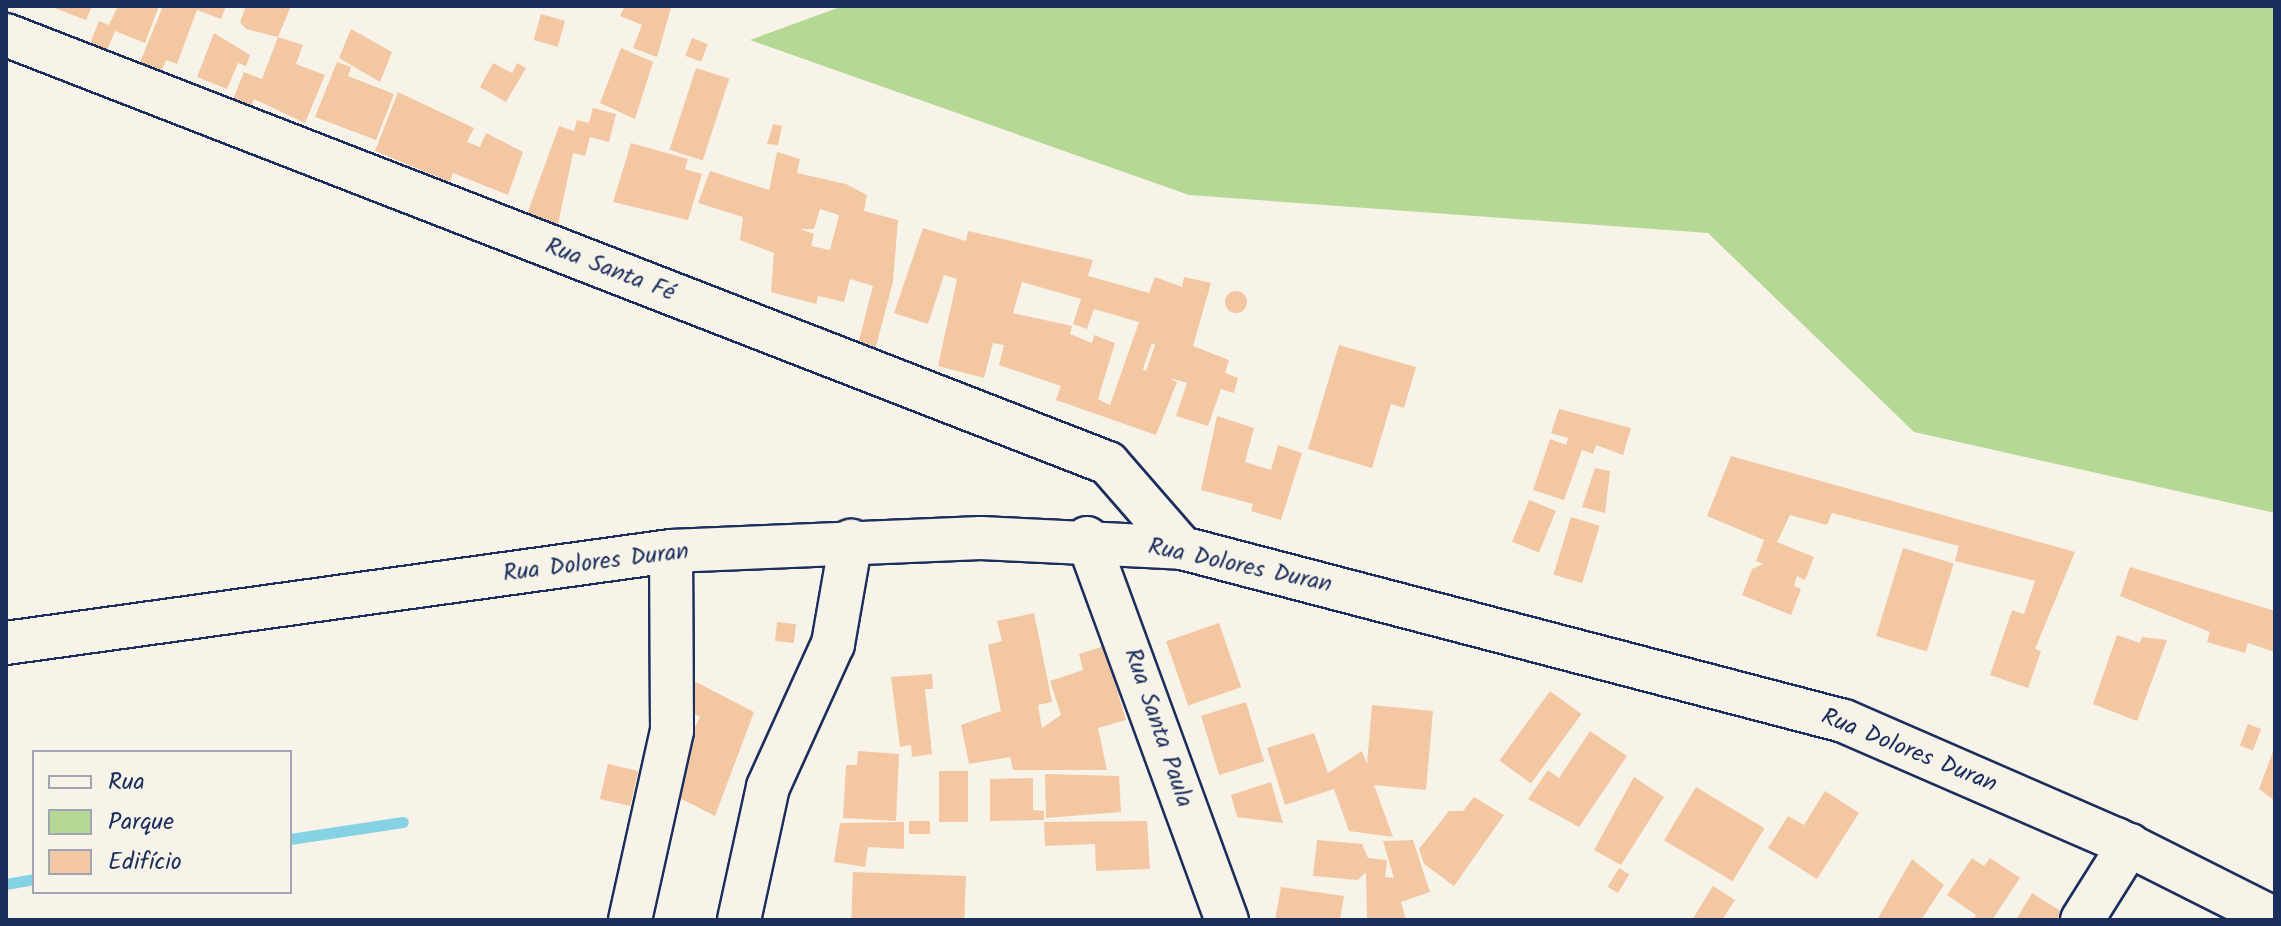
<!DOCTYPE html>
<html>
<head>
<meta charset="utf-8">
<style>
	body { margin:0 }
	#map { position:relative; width:2281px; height:926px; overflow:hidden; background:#f7f3e8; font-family:Kalam,sans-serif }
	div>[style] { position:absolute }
	.green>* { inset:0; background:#b5d994 }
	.stream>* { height:11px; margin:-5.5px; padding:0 5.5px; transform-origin:5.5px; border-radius:5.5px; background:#85d2e4 }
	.building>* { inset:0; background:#f4c7a3; transform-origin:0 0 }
	.round { border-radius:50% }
	.roads { filter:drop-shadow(2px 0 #1b2f5e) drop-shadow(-2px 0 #1b2f5e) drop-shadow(0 2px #1b2f5e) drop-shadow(0 -2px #1b2f5e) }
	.minor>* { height:42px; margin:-21px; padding:0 21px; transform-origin:21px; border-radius:21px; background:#f7f3e8 }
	span { translate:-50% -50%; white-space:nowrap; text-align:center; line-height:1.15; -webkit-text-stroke:6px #f7f3e8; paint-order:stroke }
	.street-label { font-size:24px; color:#1b2f5e }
	.frame { position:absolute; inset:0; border:8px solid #1b2f5e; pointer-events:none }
	.legend { position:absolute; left:32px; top:750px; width:260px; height:144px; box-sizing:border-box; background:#f7f3e8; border:2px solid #9fa5b1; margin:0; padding:10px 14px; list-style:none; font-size:24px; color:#1b2f5e }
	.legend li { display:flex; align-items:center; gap:16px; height:40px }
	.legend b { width:40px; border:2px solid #9fa5b1 }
</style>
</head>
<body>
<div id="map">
	<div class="green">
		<div style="clip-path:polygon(843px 6px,2275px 6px,2275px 513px,1914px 432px,1708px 233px,1189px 195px,750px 40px)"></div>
	</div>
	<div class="stream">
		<div style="left:290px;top:839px;width:114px;rotate:-8.6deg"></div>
		<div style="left:6px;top:884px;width:28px;rotate:-10deg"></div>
	</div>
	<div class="building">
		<div style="clip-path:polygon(49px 6px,92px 6px,86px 20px)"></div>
		<div style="clip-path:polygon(118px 6px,159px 6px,145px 43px,115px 31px,106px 53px,89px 46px,99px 21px,109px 25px)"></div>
		<div style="clip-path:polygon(163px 6px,226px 6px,221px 19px,197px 10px,177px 64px,166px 60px,159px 76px,138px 67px)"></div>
		<div style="clip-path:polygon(246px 6px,291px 6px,278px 37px,303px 45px,296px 64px,325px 75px,305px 123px,254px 99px,251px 106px,233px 99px,244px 72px,262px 79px,278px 37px,246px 29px,240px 22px)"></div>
		<div style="clip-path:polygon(625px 6px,671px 8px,657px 57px,633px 48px,642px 25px,620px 16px)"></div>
		<div style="left:541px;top:14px;width:25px;height:27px;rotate:16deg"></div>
		<div style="clip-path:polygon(351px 29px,392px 52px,380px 82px,339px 58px)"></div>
		<div style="clip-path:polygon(214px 33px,250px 55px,246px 66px,238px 63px,227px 89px,197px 77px)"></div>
		<div style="left:692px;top:38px;width:17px;height:19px;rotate:21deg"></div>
		<div style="clip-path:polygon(621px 48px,653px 62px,635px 119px,600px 103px)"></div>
		<div style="clip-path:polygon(337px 62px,351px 67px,348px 76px,394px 94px,376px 140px,315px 117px)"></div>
		<div style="clip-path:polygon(493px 63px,512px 73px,517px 63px,526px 68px,506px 102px,480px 87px)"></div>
		<div style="left:696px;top:68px;width:35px;height:86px;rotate:18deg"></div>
		<div style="clip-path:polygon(398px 92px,474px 128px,467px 142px,480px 147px,486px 133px,523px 152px,508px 195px,453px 173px,450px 182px,375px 151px)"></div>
		<div style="clip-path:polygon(593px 108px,616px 114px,609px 142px,590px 137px,585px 156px,573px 153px,557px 229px,526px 217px,559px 126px,574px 131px,577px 120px,589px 123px)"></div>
		<div style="clip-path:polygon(773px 124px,782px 126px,778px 145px,767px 144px)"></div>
		<div style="clip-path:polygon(631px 143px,688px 159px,685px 169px,702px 174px,688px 220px,613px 202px)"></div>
		<div style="clip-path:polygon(evenodd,777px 152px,800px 159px,797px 173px,846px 184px,867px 195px,864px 211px,898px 220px,893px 282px,875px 350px,858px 344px,873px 286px,850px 279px,844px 302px,818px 296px,816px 304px,771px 292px,774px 253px,740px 240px,743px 217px,698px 203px,710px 171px,769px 190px,777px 152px,820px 209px,839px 215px,830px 250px,811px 246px,814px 234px,800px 229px,814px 229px,820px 209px)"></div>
		<div style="clip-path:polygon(evenodd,923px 228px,966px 241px,968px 231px,1093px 260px,1088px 276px,1149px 293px,1155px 277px,1182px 287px,1184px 277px,1211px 283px,1193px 346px,1229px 360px,1225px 373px,1238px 378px,1234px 393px,1221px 389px,1208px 426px,1176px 416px,1187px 383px,1170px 378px,1177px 382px,1156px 435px,1056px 400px,1061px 386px,999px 365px,1004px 345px,993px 343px,984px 378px,938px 366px,957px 279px,944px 275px,928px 324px,894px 313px,923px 228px,1022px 282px,1081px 299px,1073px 324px,1087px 329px,1094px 309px,1139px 322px,1110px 405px,1098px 399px,1115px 343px,1094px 335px,1092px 343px,1070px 334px,1072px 326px,1013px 313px,1022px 282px,923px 228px,1152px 343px,1155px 345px,1146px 371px,1143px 369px,1152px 343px)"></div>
		<div class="round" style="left:1225px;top:291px;width:22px;height:22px"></div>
		<div style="clip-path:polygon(1339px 345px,1416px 367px,1404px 408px,1391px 404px,1372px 468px,1308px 449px)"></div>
		<div style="clip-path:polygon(1559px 409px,1631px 428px,1623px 455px,1596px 445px,1593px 454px,1582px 450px,1564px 500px,1533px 490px,1550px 439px,1566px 445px,1568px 438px,1551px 433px)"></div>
		<div style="clip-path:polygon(1217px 416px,1254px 428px,1245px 462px,1271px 470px,1278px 445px,1302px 453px,1281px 520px,1251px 511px,1253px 504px,1201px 490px)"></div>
		<div style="clip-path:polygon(1731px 456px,2075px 552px,2035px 649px,2041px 651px,2028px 688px,1990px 675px,2012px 610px,2024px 614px,2035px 581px,1955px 561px,1959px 546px,1832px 513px,1827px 525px,1790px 515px,1777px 542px,1814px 557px,1805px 580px,1797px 576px,1794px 586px,1801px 589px,1791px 615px,1742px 595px,1752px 569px,1763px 564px,1756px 561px,1764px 540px,1707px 516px)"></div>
		<div style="clip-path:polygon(1595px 468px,1610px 471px,1605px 513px,1582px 507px)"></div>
		<div style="left:1529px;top:500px;width:29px;height:45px;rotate:22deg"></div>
		<div style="left:1571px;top:517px;width:30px;height:60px;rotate:17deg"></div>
		<div style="left:1903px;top:548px;width:53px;height:92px;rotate:17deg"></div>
		<div style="clip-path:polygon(2130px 567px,2275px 611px,2275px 652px,2248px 643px,2245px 653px,2207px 642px,2210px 632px,2120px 596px)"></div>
		<div style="clip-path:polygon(1034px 613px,1052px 702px,1038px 705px,1042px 728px,1061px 715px,1050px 681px,1083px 670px,1079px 654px,1104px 646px,1126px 720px,1098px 728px,1107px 770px,1013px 770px,1010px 757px,969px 764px,961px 725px,1001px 711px,988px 645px,1002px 641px,997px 621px)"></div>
		<div style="left:777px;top:622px;width:19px;height:19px;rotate:6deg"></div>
		<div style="left:1219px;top:623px;width:68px;height:56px;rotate:71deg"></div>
		<div style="clip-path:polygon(2117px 635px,2140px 643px,2142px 637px,2167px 640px,2137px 721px,2093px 704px)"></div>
		<div style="clip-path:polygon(932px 674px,933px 689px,925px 689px,932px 754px,912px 757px,911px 745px,900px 747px,891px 677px)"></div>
		<div style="clip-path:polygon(694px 681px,754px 712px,715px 816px,664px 790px,700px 717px,681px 706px)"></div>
		<div style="left:1550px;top:691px;width:39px;height:86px;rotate:36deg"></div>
		<div style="left:1246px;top:702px;width:62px;height:47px;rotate:73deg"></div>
		<div style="clip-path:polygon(1372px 705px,1433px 711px,1426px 790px,1374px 785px,1393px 837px,1349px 831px,1334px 789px,1285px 805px,1267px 748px,1314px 733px,1328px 773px,1362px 751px,1367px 764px)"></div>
		<div style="left:2248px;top:724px;width:14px;height:23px;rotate:21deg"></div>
		<div style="clip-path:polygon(1590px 731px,1627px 756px,1579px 827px,1528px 799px,1548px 770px,1559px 778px)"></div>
		<div style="clip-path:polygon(2275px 746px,2275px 801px,2259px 789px)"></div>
		<div style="clip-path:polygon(858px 751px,899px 754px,896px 821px,843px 818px,846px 765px,857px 765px)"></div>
		<div style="left:608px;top:764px;width:31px;height:36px;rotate:13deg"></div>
		<div style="left:939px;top:771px;width:29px;height:51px"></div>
		<div style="clip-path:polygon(1045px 774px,1119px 776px,1121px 812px,1046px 818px)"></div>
		<div style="clip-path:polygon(1634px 777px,1664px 797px,1621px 865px,1594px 850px)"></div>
		<div style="clip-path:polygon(1033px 778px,1033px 810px,1044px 811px,1044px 820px,990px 821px,990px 779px)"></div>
		<div style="clip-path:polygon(1271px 782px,1283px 823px,1237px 817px,1231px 795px)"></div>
		<div style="left:1696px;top:787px;width:80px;height:62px;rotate:31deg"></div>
		<div style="clip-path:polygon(1825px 791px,1859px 813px,1817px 879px,1768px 848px,1788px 816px,1804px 825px)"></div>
		<div style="clip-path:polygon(1474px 797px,1504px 815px,1454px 886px,1424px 864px,1419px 849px,1449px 811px,1463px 811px)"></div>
		<div style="left:930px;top:821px;width:13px;height:21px;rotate:90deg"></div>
		<div style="clip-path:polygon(1147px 821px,1150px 869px,1096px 871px,1095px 844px,1045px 846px,1044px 822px)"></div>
		<div style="clip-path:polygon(904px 822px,904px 849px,868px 847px,865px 867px,834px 862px,840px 823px)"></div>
		<div style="clip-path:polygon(1317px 840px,1362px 844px,1368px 858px,1387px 860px,1385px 877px,1394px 878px,1383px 841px,1413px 840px,1430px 892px,1401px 902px,1406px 920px,1367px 920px,1366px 872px,1358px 880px,1313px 876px)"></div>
		<div style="clip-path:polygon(1972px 858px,1984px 866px,1990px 858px,2020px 878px,1992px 920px,1973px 920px,1976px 915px,1947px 895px)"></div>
		<div style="clip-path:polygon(1912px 859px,1944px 885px,1921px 920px,1877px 920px)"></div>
		<div style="left:1619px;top:868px;width:12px;height:22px;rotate:31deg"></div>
		<div style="left:853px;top:872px;width:113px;height:48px;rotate:2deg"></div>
		<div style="clip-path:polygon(1713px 886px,1735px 900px,1722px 920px,1692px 920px)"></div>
		<div style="clip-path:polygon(1281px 887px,1344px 896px,1340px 920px,1275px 920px)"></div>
		<div style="clip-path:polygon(2032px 893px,2062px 912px,2057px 920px,2016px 920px)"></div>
	</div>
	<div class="roads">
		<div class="minor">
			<div style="left:6px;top:35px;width:1182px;rotate:21.23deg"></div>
			<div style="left:1108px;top:463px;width:113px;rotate:49deg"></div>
			<div style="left:1087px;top:538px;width:407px;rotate:69.9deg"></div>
			<div style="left:6px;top:643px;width:671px;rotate:-7.88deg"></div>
			<div style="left:671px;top:551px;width:310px;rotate:-2.4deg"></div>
			<div style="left:981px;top:538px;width:201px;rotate:2.8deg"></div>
			<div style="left:1182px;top:548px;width:684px;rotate:14.65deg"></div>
			<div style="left:1844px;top:721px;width:296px;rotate:23.5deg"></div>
			<div style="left:2116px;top:839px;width:178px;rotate:26.7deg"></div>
			<div style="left:630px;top:920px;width:194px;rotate:-77.5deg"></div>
			<div style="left:672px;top:731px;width:180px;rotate:-90.3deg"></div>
			<div style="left:739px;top:920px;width:136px;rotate:-77.7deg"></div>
			<div style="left:768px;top:787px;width:157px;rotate:-65.6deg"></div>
			<div style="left:833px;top:644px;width:105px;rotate:-80.1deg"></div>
			<div style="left:2082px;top:920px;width:89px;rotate:-57.9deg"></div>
		</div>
	</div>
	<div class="street-label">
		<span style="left:610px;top:270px;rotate:21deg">Rua Santa Fé</span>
		<span style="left:596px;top:563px;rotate:-7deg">Rua Dolores Duran</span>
		<span style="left:1240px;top:566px;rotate:12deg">Rua Dolores Duran</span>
		<span style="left:1158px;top:728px;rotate:71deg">Rua Santa Paula</span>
		<span style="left:1909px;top:751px;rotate:22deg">Rua Dolores Duran</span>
	</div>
	<div class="frame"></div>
	<ul class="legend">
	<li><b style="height:10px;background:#f7f3e8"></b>Rua</li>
	<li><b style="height:22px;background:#b5d994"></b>Parque</li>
	<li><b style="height:22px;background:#f4c7a3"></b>Edifício</li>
	</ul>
</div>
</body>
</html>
